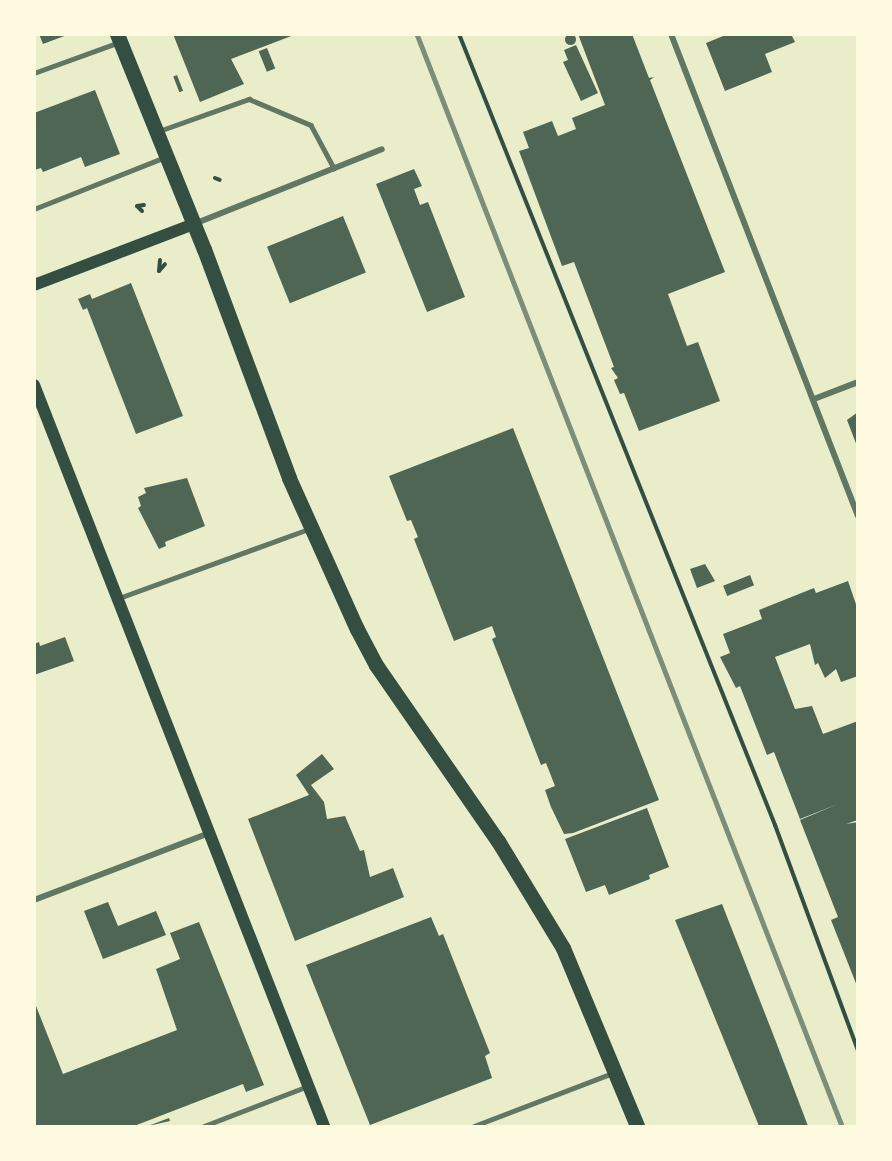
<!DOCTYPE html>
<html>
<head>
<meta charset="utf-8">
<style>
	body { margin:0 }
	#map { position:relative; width:892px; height:1161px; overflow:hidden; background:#e9edc9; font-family:"Titillium Web",sans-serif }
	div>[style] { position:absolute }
	.building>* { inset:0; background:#4f6655; transform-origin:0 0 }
	.round { border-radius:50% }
	.path>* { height:4px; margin:-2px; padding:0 2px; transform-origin:2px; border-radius:2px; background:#344e41 }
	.service>* { height:4.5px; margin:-2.25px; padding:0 2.25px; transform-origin:2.25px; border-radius:2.25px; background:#617663 }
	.minor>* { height:6px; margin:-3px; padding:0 3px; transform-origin:3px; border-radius:3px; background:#617663 }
	.secondary>* { height:12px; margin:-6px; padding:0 6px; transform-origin:6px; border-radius:6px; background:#344e41 }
	.primary>* { height:15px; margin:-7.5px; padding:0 7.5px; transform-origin:7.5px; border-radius:7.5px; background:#344e41 }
	.rail>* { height:4.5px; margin:-2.25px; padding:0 2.25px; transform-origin:2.25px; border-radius:2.25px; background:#7c8e77 }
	span { translate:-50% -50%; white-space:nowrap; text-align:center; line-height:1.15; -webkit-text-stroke:4.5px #fefae0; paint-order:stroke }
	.frame { position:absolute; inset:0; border:36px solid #fefae0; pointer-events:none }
</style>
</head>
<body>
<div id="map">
	<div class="building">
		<div class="round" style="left:564.5px;top:33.5px;width:11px;height:11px"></div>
		<div style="clip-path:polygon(39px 34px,67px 34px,67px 35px,43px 44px)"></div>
		<div style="clip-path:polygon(173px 34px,294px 34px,294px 35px,231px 59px,244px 84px,200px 102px)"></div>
		<div style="clip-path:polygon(578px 34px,632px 34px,649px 78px,654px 77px,650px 80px,725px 272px,668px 294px,687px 346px,698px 342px,720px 401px,639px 431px,624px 393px,620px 394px,614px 380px,618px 378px,611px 368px,614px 367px,574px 262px,562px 266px,519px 151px,529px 148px,523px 132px,552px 121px,558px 136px,576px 129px,572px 118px,605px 105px)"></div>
		<div style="clip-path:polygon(728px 34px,791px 34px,795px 42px,765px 54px,772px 72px,725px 91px,706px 43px)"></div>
		<div style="clip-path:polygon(576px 45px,598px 93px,581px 101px,563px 62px,568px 60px,564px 50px)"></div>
		<div style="left:267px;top:48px;width:22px;height:9px;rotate:68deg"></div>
		<div style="left:177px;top:75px;width:17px;height:4px;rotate:69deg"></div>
		<div style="clip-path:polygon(95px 90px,120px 154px,85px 167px,81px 157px,43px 172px,41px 168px,34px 170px,34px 113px)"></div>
		<div style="clip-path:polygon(414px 169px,422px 186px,414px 189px,420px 205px,428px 202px,465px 297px,427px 312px,376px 184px)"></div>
		<div style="left:343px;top:216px;width:61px;height:82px;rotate:68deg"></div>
		<div style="clip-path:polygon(131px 283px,183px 416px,136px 434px,87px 308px,83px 310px,78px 299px,90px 294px,92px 299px)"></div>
		<div style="clip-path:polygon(858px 412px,858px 446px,857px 446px,847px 420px)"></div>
		<div style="clip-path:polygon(513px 428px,659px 800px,573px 833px,564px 834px,551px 807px,545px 790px,555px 786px,546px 763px,541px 765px,492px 639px,496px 637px,492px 626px,454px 641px,414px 539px,418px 537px,411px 520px,407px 521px,389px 476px)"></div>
		<div style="clip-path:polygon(187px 478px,205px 526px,165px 542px,166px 546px,159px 549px,138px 508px,141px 506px,138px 497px,146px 493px,144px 488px)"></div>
		<div style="clip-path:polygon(705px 564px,715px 581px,697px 588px,690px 569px)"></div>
		<div style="left:750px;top:575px;width:11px;height:29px;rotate:68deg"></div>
		<div style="clip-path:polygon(848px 581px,858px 610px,858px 676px,841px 682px,836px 669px,825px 678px,818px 663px,815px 665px,810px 644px,775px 657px,795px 709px,812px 706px,823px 734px,858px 721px,858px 820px,846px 824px,858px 822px,857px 986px,831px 920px,838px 917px,800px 820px,838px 804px,800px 819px,774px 752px,767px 755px,740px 686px,736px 688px,720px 657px,730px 653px,723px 634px,762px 619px,759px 610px,814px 588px,816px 593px)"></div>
		<div style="clip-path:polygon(65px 637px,74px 661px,34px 675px,34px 644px,39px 642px,40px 646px)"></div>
		<div style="clip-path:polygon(322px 754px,334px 769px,311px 785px,324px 802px,327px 819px,345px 816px,360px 851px,364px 850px,370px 877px,393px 868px,404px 897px,295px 941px,248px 819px,309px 795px,296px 775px)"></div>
		<div style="clip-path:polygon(647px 808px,669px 867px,649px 875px,650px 879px,609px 895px,605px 885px,586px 892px,565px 839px)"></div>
		<div style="clip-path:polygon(108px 902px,118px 926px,156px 911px,166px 935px,103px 959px,84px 911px)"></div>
		<div style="clip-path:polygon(722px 904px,773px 1034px,808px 1126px,759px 1126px,675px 920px)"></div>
		<div style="clip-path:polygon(431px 917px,439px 936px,443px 934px,490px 1053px,485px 1056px,492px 1078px,370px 1125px,306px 965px)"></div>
		<div style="clip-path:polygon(199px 922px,264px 1085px,246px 1092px,243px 1084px,134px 1126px,34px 1126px,34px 1001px,63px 1074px,177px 1030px,156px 969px,180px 959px,170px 933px)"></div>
		<div style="clip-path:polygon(169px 1118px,170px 1121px,148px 1126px)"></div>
	</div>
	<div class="path">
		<div style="left:459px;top:34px;width:852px;rotate:68.22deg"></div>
		<div style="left:775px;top:825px;width:241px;rotate:69.8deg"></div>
		<div style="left:215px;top:178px;width:5px;rotate:22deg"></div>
		<div style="left:142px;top:211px;width:7px;rotate:-135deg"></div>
		<div style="left:137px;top:206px;width:7px;rotate:-8deg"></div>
		<div style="left:160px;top:260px;width:11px;rotate:95deg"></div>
		<div style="left:159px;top:271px;width:9px;rotate:-49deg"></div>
	</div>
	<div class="service">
		<div style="left:34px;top:73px;width:88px;rotate:-19.9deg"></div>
		<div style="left:159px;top:131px;width:96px;rotate:-19.6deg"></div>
		<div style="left:249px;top:99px;width:67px;rotate:22.8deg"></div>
		<div style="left:311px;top:125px;width:49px;rotate:61.9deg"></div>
		<div style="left:34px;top:209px;width:139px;rotate:-21.6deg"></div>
		<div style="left:119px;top:598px;width:202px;rotate:-20deg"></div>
		<div style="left:204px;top:1126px;width:111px;rotate:-21deg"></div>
		<div style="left:474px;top:1126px;width:149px;rotate:-20.9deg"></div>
	</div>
	<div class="minor">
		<div style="left:671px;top:34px;width:517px;rotate:68.8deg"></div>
		<div style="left:194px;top:224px;width:202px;rotate:-21.7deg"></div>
		<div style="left:814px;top:399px;width:47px;rotate:-21.1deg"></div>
		<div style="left:34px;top:900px;width:187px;rotate:-20.9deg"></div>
	</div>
	<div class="secondary">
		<div style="left:34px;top:285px;width:171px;rotate:-20.9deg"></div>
		<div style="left:34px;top:385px;width:796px;rotate:68.63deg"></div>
	</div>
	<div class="primary">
		<div style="left:117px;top:34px;width:232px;rotate:68deg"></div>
		<div style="left:204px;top:249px;width:244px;rotate:69.6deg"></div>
		<div style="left:289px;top:478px;width:166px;rotate:65.8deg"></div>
		<div style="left:357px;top:629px;width:41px;rotate:62.2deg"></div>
		<div style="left:376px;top:665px;width:214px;rotate:55.3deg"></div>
		<div style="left:498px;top:841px;width:125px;rotate:58.7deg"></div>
		<div style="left:563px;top:948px;width:193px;rotate:67.4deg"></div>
	</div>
	<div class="rail">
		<div style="left:417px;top:34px;width:1172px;rotate:68.73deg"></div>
	</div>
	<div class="frame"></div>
</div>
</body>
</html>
